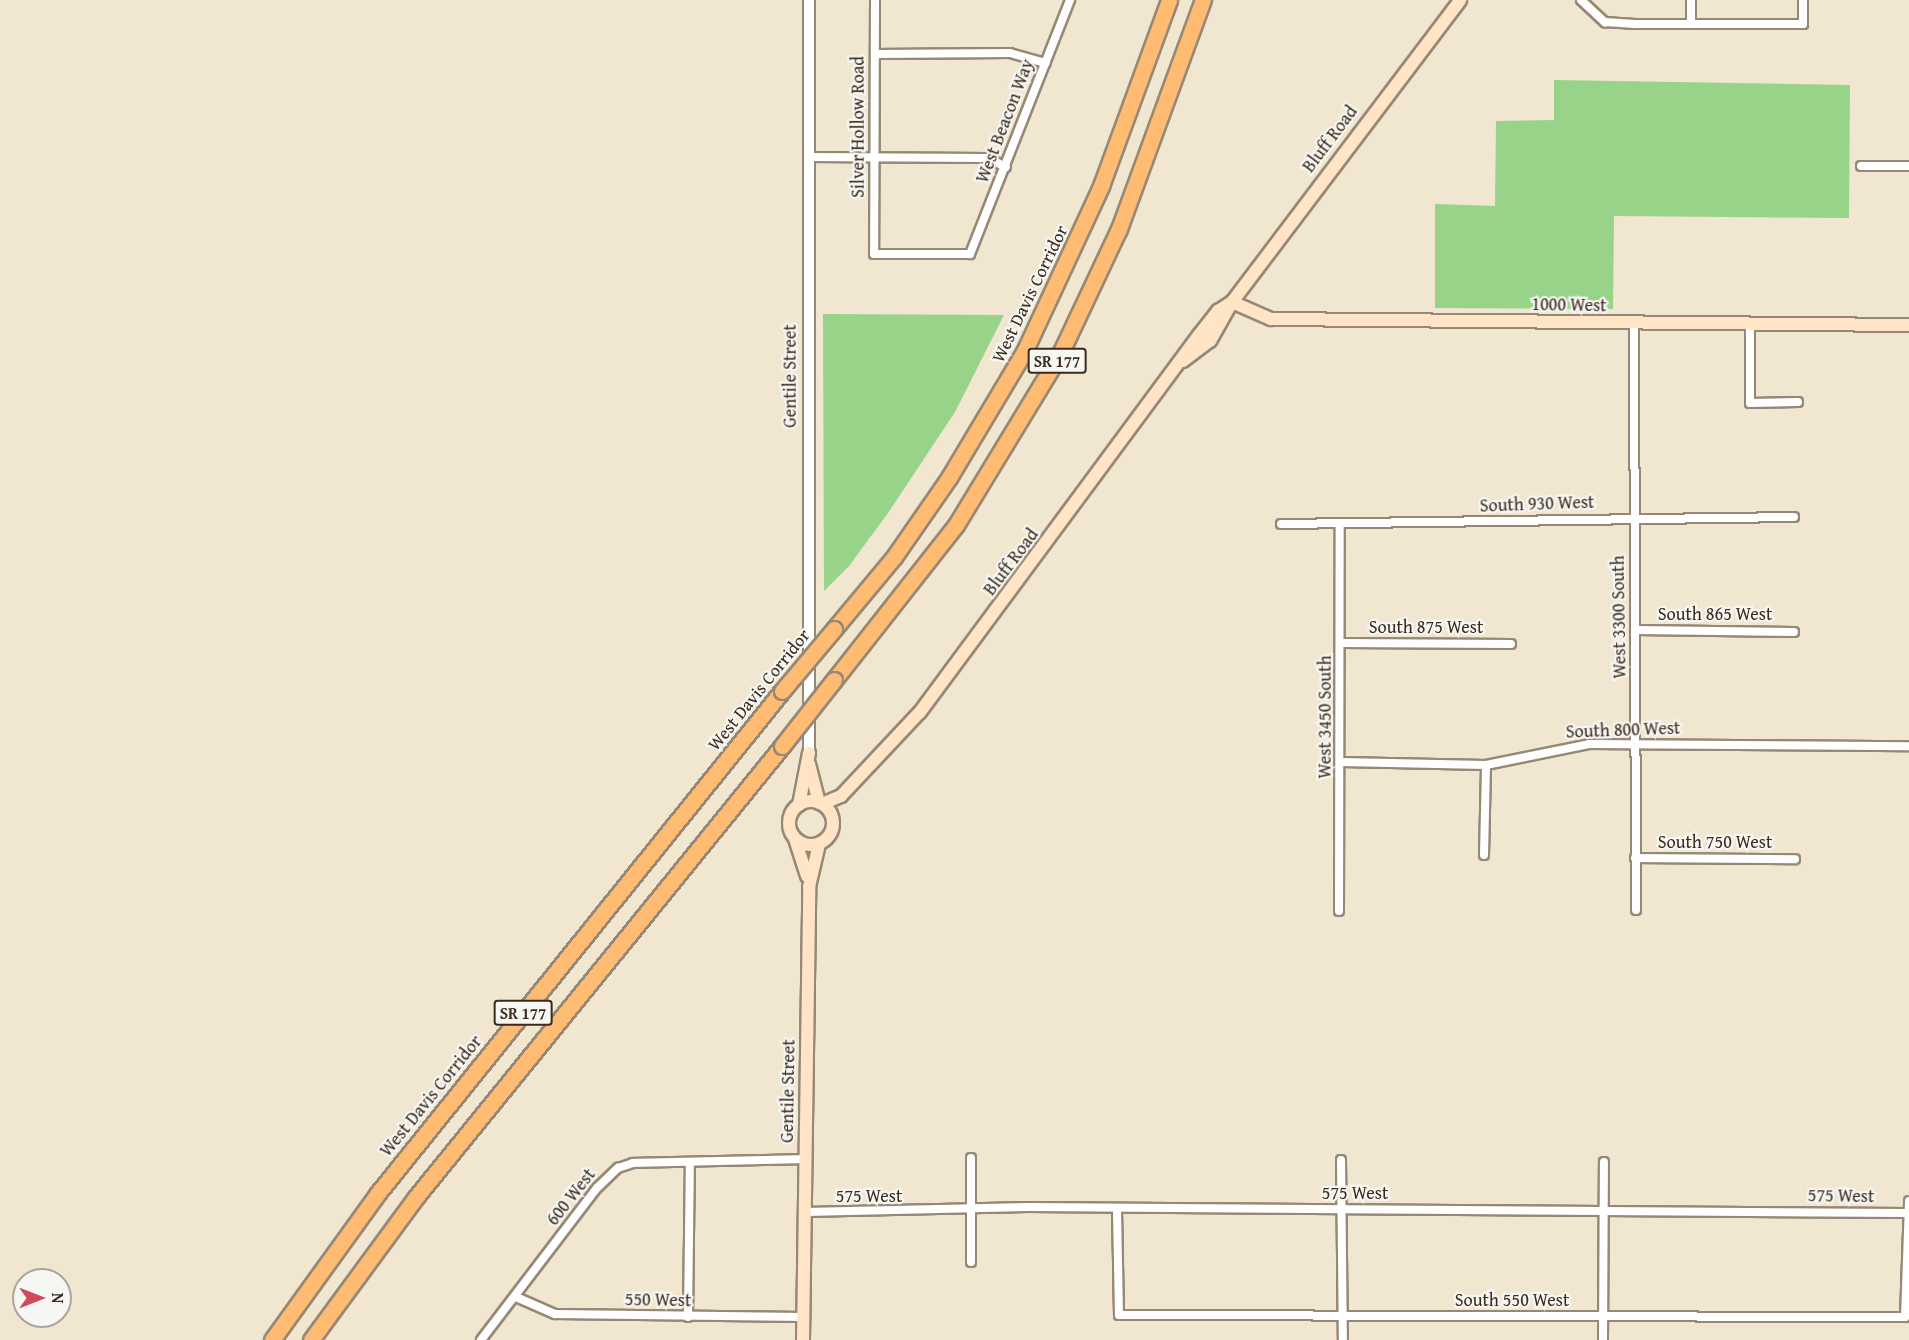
<!DOCTYPE html>
<html>
<head>
<meta charset="utf-8">
<style>
	body { margin:0 }
	#map { position:relative; width:1909px; height:1340px; overflow:hidden; background:#f1e6cf; font-family:"Gentium Book Plus",serif }
	div>[style] { position:absolute }
	.green>* { inset:0; background:#97d489 }
	.roads { filter:drop-shadow(2px 0 #968876) drop-shadow(-2px 0 #968876) drop-shadow(0 2px #968876) drop-shadow(0 -2px #968876) }
	.minor>* { height:8px; margin:-4px; padding:0 4px; transform-origin:4px; border-radius:4px; background:#fff }
	.tertiary>* { height:10px; margin:-5px; padding:0 5px; transform-origin:5px; border-radius:5px; background:#fff }
	.secondary>* { height:12px; margin:-6px; padding:0 6px; transform-origin:6px; border-radius:6px; background:#ffe4c6 }
	.secondary>.ring { margin:-6px; padding:0; box-sizing:content-box; background:none; border:12px solid #ffe4c6; border-radius:50% }
	.motorway>* { height:15px; margin:-7.5px; padding:0 7.5px; transform-origin:7.5px; border-radius:7.5px; background:#febb71 }
	.bridges { filter:drop-shadow(2px 0 #968876) drop-shadow(-2px 0 #968876) drop-shadow(0 2px #968876) drop-shadow(0 -2px #968876) }
	.motorway-bridge>* { height:15px; margin:-7.5px; padding:0 7.5px; transform-origin:7.5px; border-radius:7.5px; background:#febb71 }
	span { translate:-50% -50%; white-space:nowrap; text-align:center; line-height:1.15; -webkit-text-stroke:4.5px #f6f6f2; paint-order:stroke }
	.shield-label span { padding:2px 4px; background:#f6f6f2; border:2px solid; border-radius:4px; -webkit-text-stroke-width:0 }
	.shield-label { font-size:16px; color:#3b2a1e; font-weight:700 }
	.street-label { font-size:18px; color:#3b2a1e }
	.north { position:absolute; left:12px; top:1268px; width:60px; height:60px; box-sizing:border-box; background:#f6f6f2; border:2px solid #aba49d; border-radius:50%; rotate:90deg; font-size:16px; font-weight:700; line-height:24px; text-align:center; color:#3b2a1e }
	.north::after { content:''; display:block; margin:auto; width:21px; height:27px; background:#d1495b; clip-path:polygon(50% 0,100% 100%,50% 72%,0 100%) }
</style>
</head>
<body>
<div id="map">
	<div class="green">
		<div style="clip-path:polygon(1554px 80px,1850px 85px,1849px 218px,1614px 216px,1613px 309px,1435px 308px,1435px 204px,1495px 206px,1496px 121px,1554px 120px)"></div>
		<div style="clip-path:polygon(823px 314px,1004px 315px,955px 412px,888px 513px,849px 566px,824px 591px)"></div>
	</div>
	<div class="roads">
		<div class="minor">
			<div style="left:875px;top:0;width:254px;rotate:90.2deg"></div>
			<div style="left:874px;top:254px;width:96px"></div>
			<div style="left:970px;top:254px;width:273px;rotate:-68.5deg"></div>
			<div style="left:1581px;top:0;width:33px;rotate:43deg"></div>
			<div style="left:1605px;top:22px;width:30px;rotate:4deg"></div>
			<div style="left:1635px;top:24px;width:168px"></div>
			<div style="left:1803px;top:24px;width:24px;rotate:-90deg"></div>
			<div style="left:1691px;top:24px;width:24px;rotate:-90deg"></div>
			<div style="left:875px;top:54px;width:135px;rotate:-0.4deg"></div>
			<div style="left:1010px;top:53px;width:37px;rotate:16deg"></div>
			<div style="left:808px;top:157px;width:180px;rotate:0.3deg"></div>
			<div style="left:988px;top:158px;width:20px;rotate:27deg"></div>
			<div style="left:1861px;top:166px;width:48px"></div>
			<div style="left:1634px;top:324px;width:586px;rotate:89.8deg"></div>
			<div style="left:1750px;top:324px;width:79px;rotate:90deg"></div>
			<div style="left:1750px;top:403px;width:48px;rotate:-1.2deg"></div>
			<div style="left:1281px;top:524px;width:513px;rotate:-0.78deg"></div>
			<div style="left:1636px;top:630px;width:158px;rotate:0.7deg"></div>
			<div style="left:1342px;top:643px;width:169px;rotate:0.3deg"></div>
			<div style="left:1341px;top:762px;width:145px;rotate:1.2deg"></div>
			<div style="left:1486px;top:765px;width:105px;rotate:-11.5deg"></div>
			<div style="left:1589px;top:744px;width:320px;rotate:0.4deg"></div>
			<div style="left:1484px;top:855px;width:90px;rotate:-88.7deg"></div>
			<div style="left:1635px;top:858px;width:160px;rotate:0.4deg"></div>
			<div style="left:1339px;top:911px;width:387px;rotate:-89.9deg"></div>
			<div style="left:971px;top:1158px;width:104px;rotate:90deg"></div>
			<div style="left:1341px;top:1160px;width:180px;rotate:89.4deg"></div>
			<div style="left:1117px;top:1210px;width:105px;rotate:88.9deg"></div>
			<div style="left:1119px;top:1315px;width:786px;rotate:0.15deg"></div>
			<div style="left:1905px;top:1317px;width:116px;rotate:-88deg"></div>
			<div style="left:805px;top:1212px;width:223px;rotate:-1.3deg"></div>
			<div style="left:1028px;top:1207px;width:878px;rotate:0.39deg"></div>
			<div style="left:516px;top:1297px;width:43px;rotate:23.6deg"></div>
			<div style="left:555px;top:1314px;width:249px;rotate:0.7deg"></div>
			<div style="left:688px;top:1317px;width:155px;rotate:-89.3deg"></div>
			<div style="left:481px;top:1340px;width:191px;rotate:-52.7deg"></div>
			<div style="left:597px;top:1188px;width:29px;rotate:-44deg"></div>
			<div style="left:618px;top:1168px;width:16px;rotate:-18deg"></div>
			<div style="left:633px;top:1163px;width:172px;rotate:-1.3deg"></div>
			<div style="left:1603px;top:1340px;width:178px;rotate:-89.7deg"></div>
		</div>
		<div class="tertiary">
			<div style="left:809px;top:753px;width:753px;rotate:-90deg"></div>
		</div>
		<div class="secondary">
			<div style="left:1232px;top:302px;width:43px;rotate:23.6deg"></div>
			<div style="left:1271px;top:319px;width:638px;rotate:0.54deg"></div>
			<div style="left:1183px;top:361px;width:34px;rotate:-37deg"></div>
			<div style="left:1210px;top:341px;width:45px;rotate:-60.6deg"></div>
			<div style="left:1232px;top:302px;width:378px;rotate:-52.9deg"></div>
			<div style="left:809px;top:764px;width:40px;rotate:75.6deg"></div>
			<div class="ring" style="left:789px;top:801px;width:32px;height:32px"></div>
			<div style="left:822px;top:804px;width:21px;rotate:-23deg"></div>
			<div style="left:841px;top:796px;width:115px;rotate:-46.8deg"></div>
			<div style="left:920px;top:712px;width:469px;rotate:-53.5deg"></div>
			<div style="left:1199px;top:335px;width:31px;rotate:-52deg"></div>
			<div style="left:1218px;top:311px;width:17px;rotate:-33deg"></div>
			<div style="left:799px;top:805px;width:53px;rotate:-79.1deg"></div>
			<div style="left:795px;top:839px;width:39px;rotate:72deg"></div>
			<div style="left:803px;top:1340px;width:453px;rotate:-89.2deg"></div>
			<div style="left:809px;top:887px;width:44px;rotate:-76.9deg"></div>
		</div>
		<div class="motorway">
			<div style="left:834px;top:629px;width:94px;rotate:-50.2deg"></div>
			<div style="left:894px;top:557px;width:98px;rotate:-55.3deg"></div>
			<div style="left:950px;top:476px;width:147px;rotate:-59.2deg"></div>
			<div style="left:1025px;top:350px;width:181px;rotate:-65.1deg"></div>
			<div style="left:1101px;top:186px;width:198px;rotate:-69.9deg"></div>
			<div style="left:834px;top:680px;width:197px;rotate:-51.8deg"></div>
			<div style="left:956px;top:525px;width:202px;rotate:-58.7deg"></div>
			<div style="left:1061px;top:352px;width:136px;rotate:-64.8deg"></div>
			<div style="left:1119px;top:229px;width:244px;rotate:-69.9deg"></div>
			<div style="left:272px;top:1340px;width:181px;rotate:-54.2deg"></div>
			<div style="left:378px;top:1193px;width:644px;rotate:-51.17deg"></div>
			<div style="left:311px;top:1340px;width:177px;rotate:-53.7deg"></div>
			<div style="left:416px;top:1197px;width:581px;rotate:-50.94deg"></div>
		</div>
	</div>
	<div class="bridges">
		<div class="motorway-bridge">
			<div style="left:782px;top:691px;width:81px;rotate:-50deg"></div>
			<div style="left:782px;top:746px;width:84px;rotate:-51.8deg"></div>
		</div>
	</div>
	<div class="shield-label">
		<span style="left:1057px;top:361px">SR 177</span>
		<span style="left:523px;top:1013px">SR 177</span>
	</div>
	<div class="street-label">
		<span style="left:1005px;top:121px;rotate:-69deg">West Beacon Way</span>
		<span style="left:858px;top:127px;rotate:-90deg">Silver Hollow Road</span>
		<span style="left:1330px;top:139px;rotate:-53deg">Bluff Road</span>
		<span style="left:1030px;top:294px;rotate:-64deg">West Davis Corridor</span>
		<span style="left:1569px;top:305px;rotate:1deg">1000 West</span>
		<span style="left:790px;top:376px;rotate:-90deg">Gentile Street</span>
		<span style="left:1537px;top:504px;rotate:-2deg">South 930 West</span>
		<span style="left:1011px;top:562px;rotate:-53deg">Bluff Road</span>
		<span style="left:1715px;top:614px">South 865 West</span>
		<span style="left:1619px;top:617px;rotate:-91deg">West 3300 South</span>
		<span style="left:1426px;top:627px">South 875 West</span>
		<span style="left:759px;top:690px;rotate:-51deg">West Davis Corridor</span>
		<span style="left:1325px;top:717px;rotate:-90deg">West 3450 South</span>
		<span style="left:1623px;top:730px;rotate:-2deg">South 800 West</span>
		<span style="left:1715px;top:842px">South 750 West</span>
		<span style="left:788px;top:1091px;rotate:-89deg">Gentile Street</span>
		<span style="left:431px;top:1096px;rotate:-51deg">West Davis Corridor</span>
		<span style="left:1355px;top:1193px">575 West</span>
		<span style="left:869px;top:1196px">575 West</span>
		<span style="left:1841px;top:1196px;rotate:1deg">575 West</span>
		<span style="left:571px;top:1197px;rotate:-52deg">600 West</span>
		<span style="left:658px;top:1300px;rotate:1deg">550 West</span>
		<span style="left:1512px;top:1300px">South 550 West</span>
	</div>
	<div class="north">N</div>
</div>
</body>
</html>
